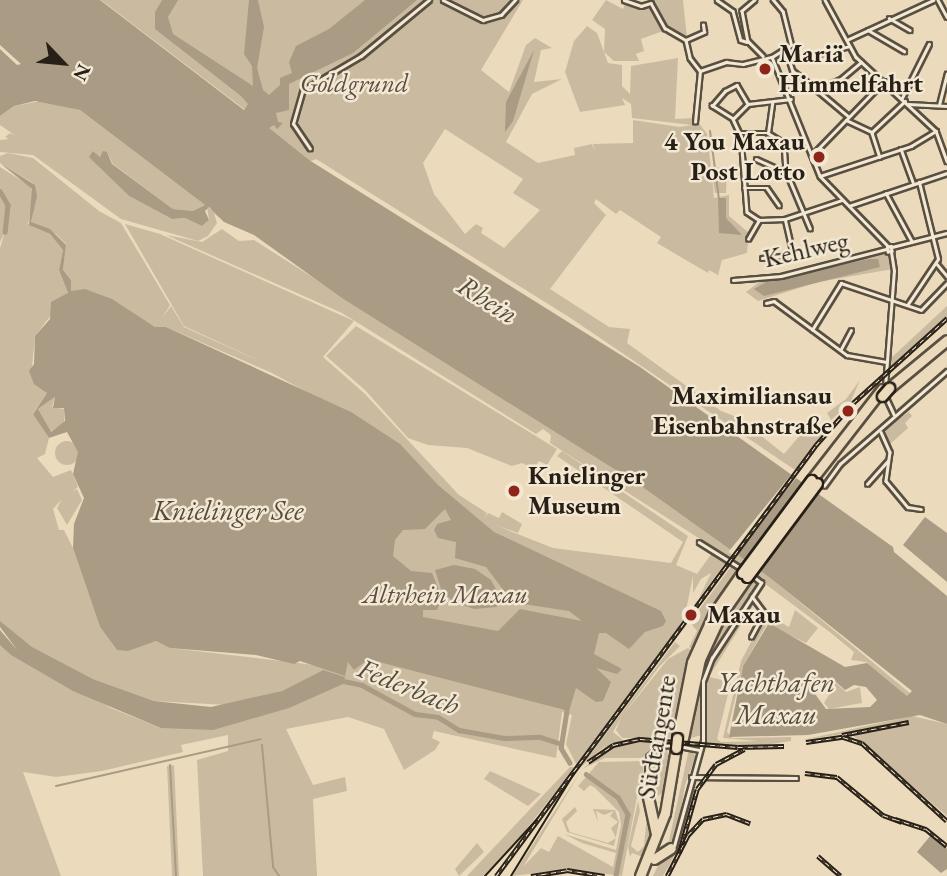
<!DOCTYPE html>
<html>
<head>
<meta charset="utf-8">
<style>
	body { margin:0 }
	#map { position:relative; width:947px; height:876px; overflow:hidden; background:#ebdbbc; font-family:"EB Garamond",serif }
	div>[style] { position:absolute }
	.green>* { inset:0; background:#cabba0 }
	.round { border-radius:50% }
	.water>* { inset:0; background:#a99b84 }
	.pier>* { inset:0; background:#ebdbbc; transform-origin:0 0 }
	.stream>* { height:2px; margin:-1px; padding:0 1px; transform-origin:1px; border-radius:1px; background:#a99b84 }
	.river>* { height:4.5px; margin:-2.25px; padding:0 2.25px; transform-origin:2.25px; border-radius:2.25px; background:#a99b84 }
	.roads { filter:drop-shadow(2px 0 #594f40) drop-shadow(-2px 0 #594f40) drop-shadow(0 2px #594f40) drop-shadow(0 -2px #594f40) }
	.street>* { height:2.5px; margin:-1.25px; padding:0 1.25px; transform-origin:1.25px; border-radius:1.25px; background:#f2e8d3 }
	.highway>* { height:9px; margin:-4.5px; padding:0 4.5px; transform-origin:4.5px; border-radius:4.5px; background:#ebdbbc }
	.tram>* { height:2px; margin:-1px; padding:0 1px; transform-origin:1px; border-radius:1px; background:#282016 }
	.rail>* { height:4.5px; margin-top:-2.25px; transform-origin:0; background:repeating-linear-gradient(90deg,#f2e8d3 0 5px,#282016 0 10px); box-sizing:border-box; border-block:2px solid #282016 }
	.bridges { filter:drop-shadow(2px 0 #282016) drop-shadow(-2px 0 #282016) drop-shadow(0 2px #282016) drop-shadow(0 -2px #282016) }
	.highway-bridge>* { height:9px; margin:-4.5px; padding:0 4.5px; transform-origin:4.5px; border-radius:4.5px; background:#ebdbbc }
	.dots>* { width:19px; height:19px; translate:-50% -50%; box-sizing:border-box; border:4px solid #f2e8d3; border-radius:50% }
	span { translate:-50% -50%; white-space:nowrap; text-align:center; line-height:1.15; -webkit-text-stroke:5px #f2e8d3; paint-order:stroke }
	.poi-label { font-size:26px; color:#282016; font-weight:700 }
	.left { translate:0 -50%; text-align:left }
	.right { translate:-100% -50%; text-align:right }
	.park-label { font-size:26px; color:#594e3f; font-style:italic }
	.street-label { font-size:26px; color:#282016 }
	.water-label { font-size:28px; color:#554b3c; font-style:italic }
	.north { position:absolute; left:28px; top:28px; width:70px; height:70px; -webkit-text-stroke:5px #f2e8d3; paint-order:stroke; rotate:116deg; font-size:19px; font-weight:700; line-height:28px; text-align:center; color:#282016 }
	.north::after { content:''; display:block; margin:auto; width:24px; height:32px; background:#282016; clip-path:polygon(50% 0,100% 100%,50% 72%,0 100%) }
</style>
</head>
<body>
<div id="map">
	<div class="green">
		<div style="clip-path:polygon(evenodd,101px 0,523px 0,481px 70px,509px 92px,526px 45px,535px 38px,552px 48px,541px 50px,534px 82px,562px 79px,532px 94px,506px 142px,538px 163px,575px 155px,574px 148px,592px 144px,595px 151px,593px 144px,633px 143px,633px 120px,680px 127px,692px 125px,632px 118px,631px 104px,622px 98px,625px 105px,580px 112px,565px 72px,574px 41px,587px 26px,597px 33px,608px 63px,622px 65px,622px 86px,630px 94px,631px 66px,678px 58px,675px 119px,695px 118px,707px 134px,711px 168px,727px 167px,726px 193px,715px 193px,712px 176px,714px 198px,729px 195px,729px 216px,749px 233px,747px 253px,722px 260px,718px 275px,709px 270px,708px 273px,657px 243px,661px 237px,620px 210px,616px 214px,596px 199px,594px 203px,606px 215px,550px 289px,609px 327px,630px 329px,627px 343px,721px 411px,739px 418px,784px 454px,807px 427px,831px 425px,795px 470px,569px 317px,316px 159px,309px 162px,276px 138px,249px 105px,244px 109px,101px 0,445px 129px,523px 179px,513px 193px,540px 210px,504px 248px,481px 233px,483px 228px,476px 224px,465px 234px,434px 194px,423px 163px,445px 129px)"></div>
		<div style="clip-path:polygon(606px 0,623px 9px,625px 4px,634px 8px,649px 5px,663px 31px,641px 39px,644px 51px,636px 54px,639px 61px,614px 61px,604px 52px,605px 29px,592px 20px)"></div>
		<div style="clip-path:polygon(652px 0,683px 0,687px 38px,667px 29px)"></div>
		<div style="clip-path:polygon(41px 101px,80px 110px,205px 205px,193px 211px,173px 209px,113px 164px,107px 152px,99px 157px,93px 151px,94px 161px,129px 196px,172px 219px,185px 218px,202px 226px,209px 220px,207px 207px,215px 211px,220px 219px,214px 213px,217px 223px,208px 236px,198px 241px,121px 219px,33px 155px,0 152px,0 140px,9px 139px,5px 137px,10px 133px,16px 136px,0 125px,0 116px,14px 106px)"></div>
		<div style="clip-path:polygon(8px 153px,33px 158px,99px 211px,121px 223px,170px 305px,162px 318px,171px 306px,184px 327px,266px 364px,184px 326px,125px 224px,160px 234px,354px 321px,323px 357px,364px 393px,459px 495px,487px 513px,484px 519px,488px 513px,499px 518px,502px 512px,522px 524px,518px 533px,495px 525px,553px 548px,671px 563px,683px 542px,557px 456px,562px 451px,688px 536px,676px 565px,697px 574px,712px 553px,726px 562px,699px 598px,711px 573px,701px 579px,693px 593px,693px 576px,684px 620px,577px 766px,566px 744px,572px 715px,562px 712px,556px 758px,434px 731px,432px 738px,440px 742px,435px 750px,404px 770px,384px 729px,348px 717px,286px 729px,313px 785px,345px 777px,347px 791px,313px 799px,317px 876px,203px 876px,197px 760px,228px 751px,228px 735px,181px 745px,183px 752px,102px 771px,56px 777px,23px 772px,61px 876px,0 876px,0 645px,111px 708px,161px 728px,264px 715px,327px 688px,323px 670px,282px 691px,227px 705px,154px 701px,93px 679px,31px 647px,0 621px,0 248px,5px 232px,0 242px,0 167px,30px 186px,34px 195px,28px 224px,50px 234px,63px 250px,59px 270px,68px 293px,35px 336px,32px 367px,38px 385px,47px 393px,33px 413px,49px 438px,45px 454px,37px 458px,53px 477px,71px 470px,73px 474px,78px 487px,72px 492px,77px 489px,82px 500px,67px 525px,57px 508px,62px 499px,53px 509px,59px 530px,64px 530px,73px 548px,100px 627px,117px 650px,156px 641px,171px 648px,323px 666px,387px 436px,272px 373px,166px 327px,155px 327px,93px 292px,71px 291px,71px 280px,63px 270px,66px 244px,56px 234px,31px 222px,35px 202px,33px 183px,0 163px,0 156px)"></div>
		<div style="clip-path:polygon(222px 229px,239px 241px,254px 240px,641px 486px,767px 575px,911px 694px,907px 696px,866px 662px,851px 660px,854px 652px,831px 633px,736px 562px,550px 443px,551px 435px,543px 429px,536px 434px,342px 313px,166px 235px,202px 242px)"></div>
		<div style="clip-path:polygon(884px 251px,890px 254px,893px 269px,818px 282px,758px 301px,746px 292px,762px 280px)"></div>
		<div style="clip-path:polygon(947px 306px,947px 316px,888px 369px,890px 359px)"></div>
		<div style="clip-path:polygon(356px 326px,557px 449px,547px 465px,539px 461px,534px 469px,522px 463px,512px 466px,467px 448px,428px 445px,408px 438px,365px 390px,326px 356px)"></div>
		<div style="clip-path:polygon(860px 380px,850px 403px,831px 420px,827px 413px,846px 399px)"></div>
		<div style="clip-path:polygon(55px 397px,52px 407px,64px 409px,64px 423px,50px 432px,38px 409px)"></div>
		<div style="clip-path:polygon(909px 412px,912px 416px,905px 423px,908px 428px,889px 445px,885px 429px)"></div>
		<div class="round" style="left:55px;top:441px;width:24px;height:24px"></div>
		<div style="clip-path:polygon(733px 564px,739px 571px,714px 606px,693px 649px,689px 647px,697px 631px,690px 622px)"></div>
		<div style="clip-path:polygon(751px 577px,757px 587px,703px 678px,702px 735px,687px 739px,706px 655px)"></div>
		<div style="clip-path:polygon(751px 601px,756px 601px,750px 611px,761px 620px,748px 614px,709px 677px,731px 682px,717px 739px,721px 742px,757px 741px,723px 738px,741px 661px,766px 614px,789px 627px,795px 610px,818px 628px,806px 643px,767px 624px,743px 666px,727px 732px,732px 738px,791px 737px,791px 741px,753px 747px,704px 744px,705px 679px)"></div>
		<div style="clip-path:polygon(675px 642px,680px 646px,659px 667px,623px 715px,668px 659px,688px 648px,692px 651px,673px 738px,622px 738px,616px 730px,621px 718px,613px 732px,623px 740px,603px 748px,580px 768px)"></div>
		<div style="clip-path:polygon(836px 683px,846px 692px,860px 687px,862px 703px,829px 709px,824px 703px)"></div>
		<div style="clip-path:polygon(912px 716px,947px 724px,947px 816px,850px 733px,802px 740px)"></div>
		<div style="clip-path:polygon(642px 740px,673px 742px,656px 746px,642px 758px,605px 758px,582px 769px,612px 747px)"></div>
		<div style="clip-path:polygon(663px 747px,667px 747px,668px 756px,672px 747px,665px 793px,657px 796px,649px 790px,648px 761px)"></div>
		<div style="clip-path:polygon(689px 749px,696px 756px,685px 785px,676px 841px,668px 845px)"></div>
		<div style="clip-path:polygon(643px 761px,644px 787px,637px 797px,622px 876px,567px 869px,512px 876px,581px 771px,523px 867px,541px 848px,549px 852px,558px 836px,613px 867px,616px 853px,582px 843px,564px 834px,616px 850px,621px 825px,619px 812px,595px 788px,590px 785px,584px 791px,578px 786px,599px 762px)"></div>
		<div style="clip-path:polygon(174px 765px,175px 784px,179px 876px,172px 876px,167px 766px)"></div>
		<div style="clip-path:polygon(570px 767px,575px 767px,513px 846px,483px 876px,467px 876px)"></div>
		<div style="clip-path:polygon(490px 771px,541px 794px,528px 806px,484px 779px)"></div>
		<div style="clip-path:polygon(643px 791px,655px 830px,641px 865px,633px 876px,643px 857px,632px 853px,630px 857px,628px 847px,638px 801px,640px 811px,631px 846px,638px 852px,644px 846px,647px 815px,644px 798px,639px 797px)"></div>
		<div style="clip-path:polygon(575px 807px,577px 811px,566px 822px,570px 832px,608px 843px,616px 838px,611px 828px,618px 822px,610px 816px,614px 811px,604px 815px,596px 811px,598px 822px,593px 809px,615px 810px,619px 822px,614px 846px,567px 832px,562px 819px)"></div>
		<div style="clip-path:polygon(685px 820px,677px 850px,669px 866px,663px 876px,653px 876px,663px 855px,678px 843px)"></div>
		<div style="clip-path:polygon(477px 843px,484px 852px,459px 876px,455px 869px)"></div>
	</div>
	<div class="water">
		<div style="clip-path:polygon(evenodd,0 0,100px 0,244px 110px,248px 104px,241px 96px,155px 29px,155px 12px,162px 0,178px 0,168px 17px,173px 34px,253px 86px,252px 66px,244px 54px,249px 0,258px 0,264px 27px,257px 68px,263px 90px,269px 95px,280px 85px,280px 78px,292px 73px,289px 62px,296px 46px,329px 29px,365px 0,417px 0,353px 53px,289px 84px,289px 110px,276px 113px,278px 122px,283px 123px,277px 129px,274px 125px,269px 128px,309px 160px,640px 367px,893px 547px,894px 552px,947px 596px,947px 724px,920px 715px,808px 735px,729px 737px,743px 666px,769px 623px,845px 667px,867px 663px,907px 696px,912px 691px,769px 577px,641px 486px,342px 298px,254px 235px,224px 222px,209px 207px,205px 211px,209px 220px,202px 226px,185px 218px,172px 219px,129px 196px,89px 157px,93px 151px,100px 157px,103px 151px,107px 152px,112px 164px,173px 209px,193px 211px,205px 205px,80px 110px,35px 101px,14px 106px,0 116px,0 49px,17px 65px,21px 64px,0 45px,0 0,826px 681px,824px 687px,836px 682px,845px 690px,854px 685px,866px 687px,877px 700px,870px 707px,826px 709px,815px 694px,826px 681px)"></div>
		<div style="clip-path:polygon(534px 50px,513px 121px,505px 132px,506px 102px)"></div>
		<div style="clip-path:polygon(evenodd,0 163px,35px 185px,37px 196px,31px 222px,50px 229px,66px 245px,63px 270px,71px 280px,71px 291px,85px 289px,112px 299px,155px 327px,166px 327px,351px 412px,400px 444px,438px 485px,494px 532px,661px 611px,666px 621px,663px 626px,645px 632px,629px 649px,606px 633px,599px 633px,594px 654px,622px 669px,617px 674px,596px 668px,611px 682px,603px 701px,596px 702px,576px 688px,569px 711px,379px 662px,366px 661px,354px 670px,348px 662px,345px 676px,300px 661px,294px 664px,256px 655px,170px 648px,156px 641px,128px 651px,117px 650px,100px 627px,73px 548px,74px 524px,84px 498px,73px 474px,78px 452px,67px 432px,49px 438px,33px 414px,47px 393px,34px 384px,29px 371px,34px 364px,35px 336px,50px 319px,51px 302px,68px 293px,59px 270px,63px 250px,50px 234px,29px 225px,32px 189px,0 163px,55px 397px,53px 408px,64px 408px,65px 421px,51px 432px,38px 409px,55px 397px,0 163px,445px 509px,451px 520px,437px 524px,434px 530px,438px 538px,456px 542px,455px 558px,486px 567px,507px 595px,523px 604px,569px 611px,582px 621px,520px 609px,498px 631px,423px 617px,423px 610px,437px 610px,442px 598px,432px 573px,411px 571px,393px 556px,395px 540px,403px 530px,425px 529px,445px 509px)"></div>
		<div style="clip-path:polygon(718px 198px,726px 198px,726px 218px,742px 235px,719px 233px)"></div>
		<div style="clip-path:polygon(868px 259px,878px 259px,880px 267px,764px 296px,754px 289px,768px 281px)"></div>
		<div style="clip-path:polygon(925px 517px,947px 533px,947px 582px,903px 545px)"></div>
		<div style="clip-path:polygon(454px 565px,475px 569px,491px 580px,499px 595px,497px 607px,474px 609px,452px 601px,441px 589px,435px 570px)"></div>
		<div style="clip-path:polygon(0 621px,32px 647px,93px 679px,154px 701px,211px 707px,282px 691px,323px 670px,345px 677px,343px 684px,289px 708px,213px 730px,161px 728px,73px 691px,11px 655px,0 645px,0 630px,18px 651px,0 627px)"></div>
		<div style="clip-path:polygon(931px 835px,947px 849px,947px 869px,941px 873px,917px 852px)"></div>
	</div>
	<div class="pier">
		<div style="left:794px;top:471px;width:6px;height:104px;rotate:39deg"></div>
	</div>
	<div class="stream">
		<div style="left:710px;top:131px;width:69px;rotate:82.5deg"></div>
		<div style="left:262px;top:745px;width:122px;rotate:84.8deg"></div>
		<div style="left:273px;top:867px;width:11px;rotate:56deg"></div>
		<div style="left:170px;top:765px;width:111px;rotate:86.9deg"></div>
		<div style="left:56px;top:786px;width:210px;rotate:-12.9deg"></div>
	</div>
	<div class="river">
		<div style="left:0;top:191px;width:16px;rotate:60deg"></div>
		<div style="left:8px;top:205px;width:27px;rotate:96deg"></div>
		<div style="left:339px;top:680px;width:24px;rotate:12deg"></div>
		<div style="left:362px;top:685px;width:60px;rotate:28.7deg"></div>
		<div style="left:415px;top:714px;width:23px;rotate:7deg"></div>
		<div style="left:438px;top:717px;width:25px;rotate:32deg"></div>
		<div style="left:459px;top:730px;width:47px;rotate:9.9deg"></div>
		<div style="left:505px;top:738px;width:35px;rotate:-2deg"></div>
		<div style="left:540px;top:737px;width:22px;rotate:18deg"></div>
		<div style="left:567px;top:711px;width:37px;rotate:99deg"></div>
		<div style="left:561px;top:748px;width:17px;rotate:59deg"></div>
		<div style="left:586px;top:774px;width:39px;rotate:36deg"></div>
		<div style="left:618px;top:797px;width:20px;rotate:60deg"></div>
		<div style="left:628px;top:814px;width:63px;rotate:101deg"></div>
	</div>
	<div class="roads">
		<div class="street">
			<div style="left:443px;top:0;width:45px;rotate:26.6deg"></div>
			<div style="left:483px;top:20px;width:19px;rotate:-16deg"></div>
			<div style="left:501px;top:15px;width:21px;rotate:-47deg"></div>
			<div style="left:624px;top:0;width:18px;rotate:19deg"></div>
			<div style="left:641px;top:6px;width:10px;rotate:-17deg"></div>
			<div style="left:651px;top:3px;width:29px;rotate:61deg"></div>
			<div style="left:665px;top:28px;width:24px;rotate:30deg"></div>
			<div style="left:717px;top:0;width:19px;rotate:35deg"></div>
			<div style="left:733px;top:11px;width:30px;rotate:75deg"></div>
			<div style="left:741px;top:40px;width:6px;rotate:18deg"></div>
			<div style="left:755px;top:0;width:17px;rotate:140deg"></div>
			<div style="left:742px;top:11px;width:31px;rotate:79deg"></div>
			<div style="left:748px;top:41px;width:21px;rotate:45deg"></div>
			<div style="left:825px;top:0;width:65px;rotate:61.5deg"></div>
			<div style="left:856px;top:57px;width:109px;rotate:42.8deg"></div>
			<div style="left:936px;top:131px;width:32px;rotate:70deg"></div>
			<div style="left:938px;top:0;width:19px;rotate:62deg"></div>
			<div style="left:889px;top:18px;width:24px;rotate:30deg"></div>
			<div style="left:868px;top:30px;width:42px;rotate:30.3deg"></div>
			<div style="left:686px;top:40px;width:18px;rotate:77deg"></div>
			<div style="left:690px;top:58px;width:16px;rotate:52deg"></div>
			<div style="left:686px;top:40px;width:20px;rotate:-24deg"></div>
			<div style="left:704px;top:32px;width:7px;rotate:-98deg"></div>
			<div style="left:847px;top:40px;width:95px;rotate:-24.9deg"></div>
			<div style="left:786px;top:50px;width:22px;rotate:72deg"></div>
			<div style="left:793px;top:71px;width:31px;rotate:38deg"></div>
			<div style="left:817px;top:90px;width:26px;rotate:-25deg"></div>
			<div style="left:841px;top:79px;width:26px;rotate:-40deg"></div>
			<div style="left:818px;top:54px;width:32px;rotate:-14deg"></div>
			<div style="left:772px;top:57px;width:128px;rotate:68deg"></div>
			<div style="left:820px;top:176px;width:98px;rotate:45.8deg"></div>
			<div style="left:772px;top:57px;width:22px;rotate:-32deg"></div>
			<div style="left:791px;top:45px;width:34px;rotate:-104deg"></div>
			<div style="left:783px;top:12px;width:16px;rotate:-130deg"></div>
			<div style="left:700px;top:71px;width:28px;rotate:-19deg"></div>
			<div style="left:726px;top:62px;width:17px;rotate:7deg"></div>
			<div style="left:743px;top:64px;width:30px;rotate:-14deg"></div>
			<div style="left:817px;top:90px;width:40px;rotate:40deg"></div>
			<div style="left:902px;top:98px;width:60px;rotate:-63.4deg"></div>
			<div style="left:908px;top:104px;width:39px;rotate:3deg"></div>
			<div style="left:939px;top:105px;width:32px;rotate:-76deg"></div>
			<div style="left:733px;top:119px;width:19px;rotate:65deg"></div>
			<div style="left:741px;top:136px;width:76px;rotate:85.5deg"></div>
			<div style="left:747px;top:212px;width:14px;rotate:34deg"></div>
			<div style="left:759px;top:220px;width:26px;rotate:-2deg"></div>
			<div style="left:785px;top:219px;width:60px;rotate:-18.4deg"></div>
			<div style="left:733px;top:119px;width:25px;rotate:-148deg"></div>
			<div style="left:712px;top:106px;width:20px;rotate:-49deg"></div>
			<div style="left:725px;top:91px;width:13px;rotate:-27deg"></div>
			<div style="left:737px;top:85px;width:22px;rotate:60deg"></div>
			<div style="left:733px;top:119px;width:21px;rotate:-45deg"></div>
			<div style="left:748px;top:104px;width:43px;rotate:-6.6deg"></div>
			<div style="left:846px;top:120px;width:29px;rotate:25deg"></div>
			<div style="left:695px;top:122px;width:51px;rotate:-84.4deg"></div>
			<div style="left:872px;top:132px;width:45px;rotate:-43.2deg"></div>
			<div style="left:741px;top:133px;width:27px"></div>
			<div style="left:768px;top:133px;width:19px;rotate:32deg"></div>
			<div style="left:784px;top:143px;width:28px;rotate:86deg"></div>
			<div style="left:768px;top:133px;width:30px;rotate:-82deg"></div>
			<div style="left:872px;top:133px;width:25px;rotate:72deg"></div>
			<div style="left:310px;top:149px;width:30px;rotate:-124deg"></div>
			<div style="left:293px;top:124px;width:35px;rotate:-74deg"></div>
			<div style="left:303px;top:90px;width:67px;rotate:-30.4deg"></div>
			<div style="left:361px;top:56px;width:88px;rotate:-39.5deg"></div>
			<div style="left:901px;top:149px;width:35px;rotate:70deg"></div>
			<div style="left:812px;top:155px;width:103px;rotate:-45.8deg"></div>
			<div style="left:756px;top:159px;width:34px;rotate:24deg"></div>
			<div style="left:787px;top:173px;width:60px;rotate:67.3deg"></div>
			<div style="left:820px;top:176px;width:96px;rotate:-18.2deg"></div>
			<div style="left:911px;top:146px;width:29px;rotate:-31deg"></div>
			<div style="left:744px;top:188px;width:23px"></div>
			<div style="left:767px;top:188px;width:21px;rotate:55deg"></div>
			<div style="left:886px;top:193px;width:55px;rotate:61.6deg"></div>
			<div style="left:849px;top:206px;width:103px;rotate:-18.6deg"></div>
			<div style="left:748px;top:239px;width:22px;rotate:-60deg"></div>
			<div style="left:891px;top:246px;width:5px;rotate:79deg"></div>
			<div style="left:892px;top:251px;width:4px;rotate:166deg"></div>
			<div style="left:888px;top:252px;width:5px;rotate:-101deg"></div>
			<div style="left:887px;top:247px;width:4px;rotate:-14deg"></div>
			<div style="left:892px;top:247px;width:57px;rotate:-14.3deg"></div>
			<div style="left:762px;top:258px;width:31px;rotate:-6deg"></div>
			<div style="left:793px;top:255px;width:36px;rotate:-103deg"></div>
			<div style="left:937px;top:264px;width:16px;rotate:50deg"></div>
			<div style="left:733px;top:280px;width:48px;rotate:-4.8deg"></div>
			<div style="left:781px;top:276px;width:108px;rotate:-14.4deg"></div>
			<div style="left:766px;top:303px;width:8px;rotate:-14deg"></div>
			<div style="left:774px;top:301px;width:91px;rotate:36.5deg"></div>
			<div style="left:847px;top:355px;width:40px;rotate:10deg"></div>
			<div style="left:908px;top:304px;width:54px;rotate:-56.3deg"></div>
			<div style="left:938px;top:259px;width:79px;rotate:-103.9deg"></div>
			<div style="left:812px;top:330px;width:55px;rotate:-58.3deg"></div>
			<div style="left:841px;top:283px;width:84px;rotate:18.6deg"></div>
			<div style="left:921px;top:310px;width:37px;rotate:-46deg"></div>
			<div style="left:841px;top:349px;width:21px;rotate:-62deg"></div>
			<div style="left:885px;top:387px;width:116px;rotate:-85.6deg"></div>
			<div style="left:894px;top:271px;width:19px;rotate:-99deg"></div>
			<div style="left:886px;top:397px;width:19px;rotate:65deg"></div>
			<div style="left:881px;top:432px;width:22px;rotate:66deg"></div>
			<div style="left:890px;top:452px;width:29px;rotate:98deg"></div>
			<div style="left:886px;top:481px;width:34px;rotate:50deg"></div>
			<div style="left:908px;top:507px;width:13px;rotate:9deg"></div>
			<div style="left:867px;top:484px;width:31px;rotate:-48deg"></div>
			<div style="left:824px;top:486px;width:27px;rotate:-54deg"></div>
			<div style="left:840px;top:464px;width:142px;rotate:-41deg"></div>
			<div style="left:699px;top:542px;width:51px;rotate:32.1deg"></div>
			<div style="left:751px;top:637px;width:27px;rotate:-62deg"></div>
			<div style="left:764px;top:613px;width:20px;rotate:-127deg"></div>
			<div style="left:679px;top:746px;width:21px;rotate:11deg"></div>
			<div style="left:691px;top:777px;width:105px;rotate:0.5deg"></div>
			<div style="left:646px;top:787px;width:30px;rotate:-86deg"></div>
			<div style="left:648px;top:757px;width:16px;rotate:-45deg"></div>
			<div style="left:659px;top:746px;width:14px;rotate:-4deg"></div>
			<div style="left:674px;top:846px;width:109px;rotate:-74.6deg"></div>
			<div style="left:703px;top:741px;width:60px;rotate:-90deg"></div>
			<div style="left:703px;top:681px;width:25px;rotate:-69deg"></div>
			<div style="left:712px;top:658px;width:90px;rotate:-56.8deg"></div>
			<div style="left:761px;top:583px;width:13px;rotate:-141deg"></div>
		</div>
		<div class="highway">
			<div style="left:889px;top:388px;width:75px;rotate:-39.6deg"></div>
			<div style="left:812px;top:479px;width:114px;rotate:-52.1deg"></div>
			<div style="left:677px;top:738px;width:77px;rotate:-78.8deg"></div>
			<div style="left:692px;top:662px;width:54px;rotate:-65.8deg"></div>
			<div style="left:714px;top:613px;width:49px;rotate:-55deg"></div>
			<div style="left:683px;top:738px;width:81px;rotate:-77.9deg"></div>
			<div style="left:700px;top:659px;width:47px;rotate:-65.1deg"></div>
			<div style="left:720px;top:616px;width:47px;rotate:-55.3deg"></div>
			<div style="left:646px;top:788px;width:47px;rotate:77.7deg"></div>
			<div style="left:654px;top:859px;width:20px;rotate:-33deg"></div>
			<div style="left:640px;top:876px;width:68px;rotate:-68.4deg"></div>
			<div style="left:665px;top:813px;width:66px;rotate:-80.4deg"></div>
		</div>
	</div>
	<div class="tram">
		<div style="left:485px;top:876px;width:80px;rotate:-47.5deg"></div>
		<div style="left:511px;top:876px;width:122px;rotate:-58.4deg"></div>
	</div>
	<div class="rail">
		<div style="left:842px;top:735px;width:68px;rotate:-11deg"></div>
		<div style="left:806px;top:742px;width:37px;rotate:-8deg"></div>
		<div style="left:843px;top:737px;width:20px;rotate:18deg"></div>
		<div style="left:862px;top:743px;width:115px;rotate:42.5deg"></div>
		<div style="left:588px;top:762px;width:30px;rotate:-34deg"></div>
		<div style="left:613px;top:745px;width:28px;rotate:-13deg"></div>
		<div style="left:640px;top:739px;width:98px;rotate:4.7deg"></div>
		<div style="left:738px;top:747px;width:46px;rotate:-1.2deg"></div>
		<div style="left:805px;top:773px;width:32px;rotate:7deg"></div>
		<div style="left:837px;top:777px;width:60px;rotate:39.6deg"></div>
		<div style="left:883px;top:815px;width:20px;rotate:20deg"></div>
		<div style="left:895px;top:819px;width:33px;rotate:18deg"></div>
		<div style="left:926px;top:829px;width:27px;rotate:39deg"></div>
		<div style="left:679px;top:853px;width:66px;rotate:-74.3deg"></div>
		<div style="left:697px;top:789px;width:31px;rotate:-53deg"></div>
		<div style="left:716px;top:764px;width:32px;rotate:-28deg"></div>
		<div style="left:818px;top:856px;width:30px;rotate:41deg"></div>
		<div style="left:496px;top:876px;width:537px;rotate:-53.41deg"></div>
		<div style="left:816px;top:445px;width:56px;rotate:-48.6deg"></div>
		<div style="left:853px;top:403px;width:127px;rotate:-42.1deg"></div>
		<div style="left:531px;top:876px;width:36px;rotate:-9deg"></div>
		<div style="left:567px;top:870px;width:38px;rotate:9deg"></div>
		<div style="left:667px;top:876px;width:46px;rotate:-62.9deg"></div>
		<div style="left:688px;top:835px;width:22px;rotate:-47deg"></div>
		<div style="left:703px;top:819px;width:24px;rotate:-12deg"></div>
		<div style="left:726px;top:814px;width:26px;rotate:21deg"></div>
	</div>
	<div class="bridges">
		<div class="highway-bridge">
			<div style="left:882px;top:396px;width:11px;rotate:-49deg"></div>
			<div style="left:742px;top:573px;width:116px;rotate:-53.4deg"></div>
			<div style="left:747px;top:577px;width:117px;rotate:-53.3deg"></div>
			<div style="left:676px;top:748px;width:10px;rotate:-84deg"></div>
		</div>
	</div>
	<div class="dots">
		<div style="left:765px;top:69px;background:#8f2418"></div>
		<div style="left:819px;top:157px;background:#8f2418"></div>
		<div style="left:848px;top:411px;background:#8f2418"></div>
		<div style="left:514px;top:491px;background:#8f2418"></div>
		<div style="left:691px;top:615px;background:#8f2418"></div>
	</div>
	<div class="poi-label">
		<span class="left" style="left:779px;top:69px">Mariä<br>Himmelfahrt</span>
		<span class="right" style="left:805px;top:157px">4 You Maxau<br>Post Lotto</span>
		<span class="right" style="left:832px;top:411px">Maximiliansau<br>Eisenbahnstraße</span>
		<span class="left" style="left:528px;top:491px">Knielinger<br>Museum</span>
		<span class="left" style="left:707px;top:615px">Maxau</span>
	</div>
	<div class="park-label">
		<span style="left:354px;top:84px">Goldgrund</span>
		<span style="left:445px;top:595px">Altrhein Maxau</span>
	</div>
	<div class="street-label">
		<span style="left:806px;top:250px;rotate:-13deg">Kehlweg</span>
		<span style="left:657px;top:737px;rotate:-80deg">Südtangente</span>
	</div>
	<div class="water-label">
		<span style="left:488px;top:299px;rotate:32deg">Rhein</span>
		<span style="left:228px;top:510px">Knielinger See</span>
		<span style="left:776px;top:698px">Yachthafen<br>Maxau</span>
		<span style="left:409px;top:686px;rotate:22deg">Federbach</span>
	</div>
	<div class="north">N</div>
</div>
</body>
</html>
